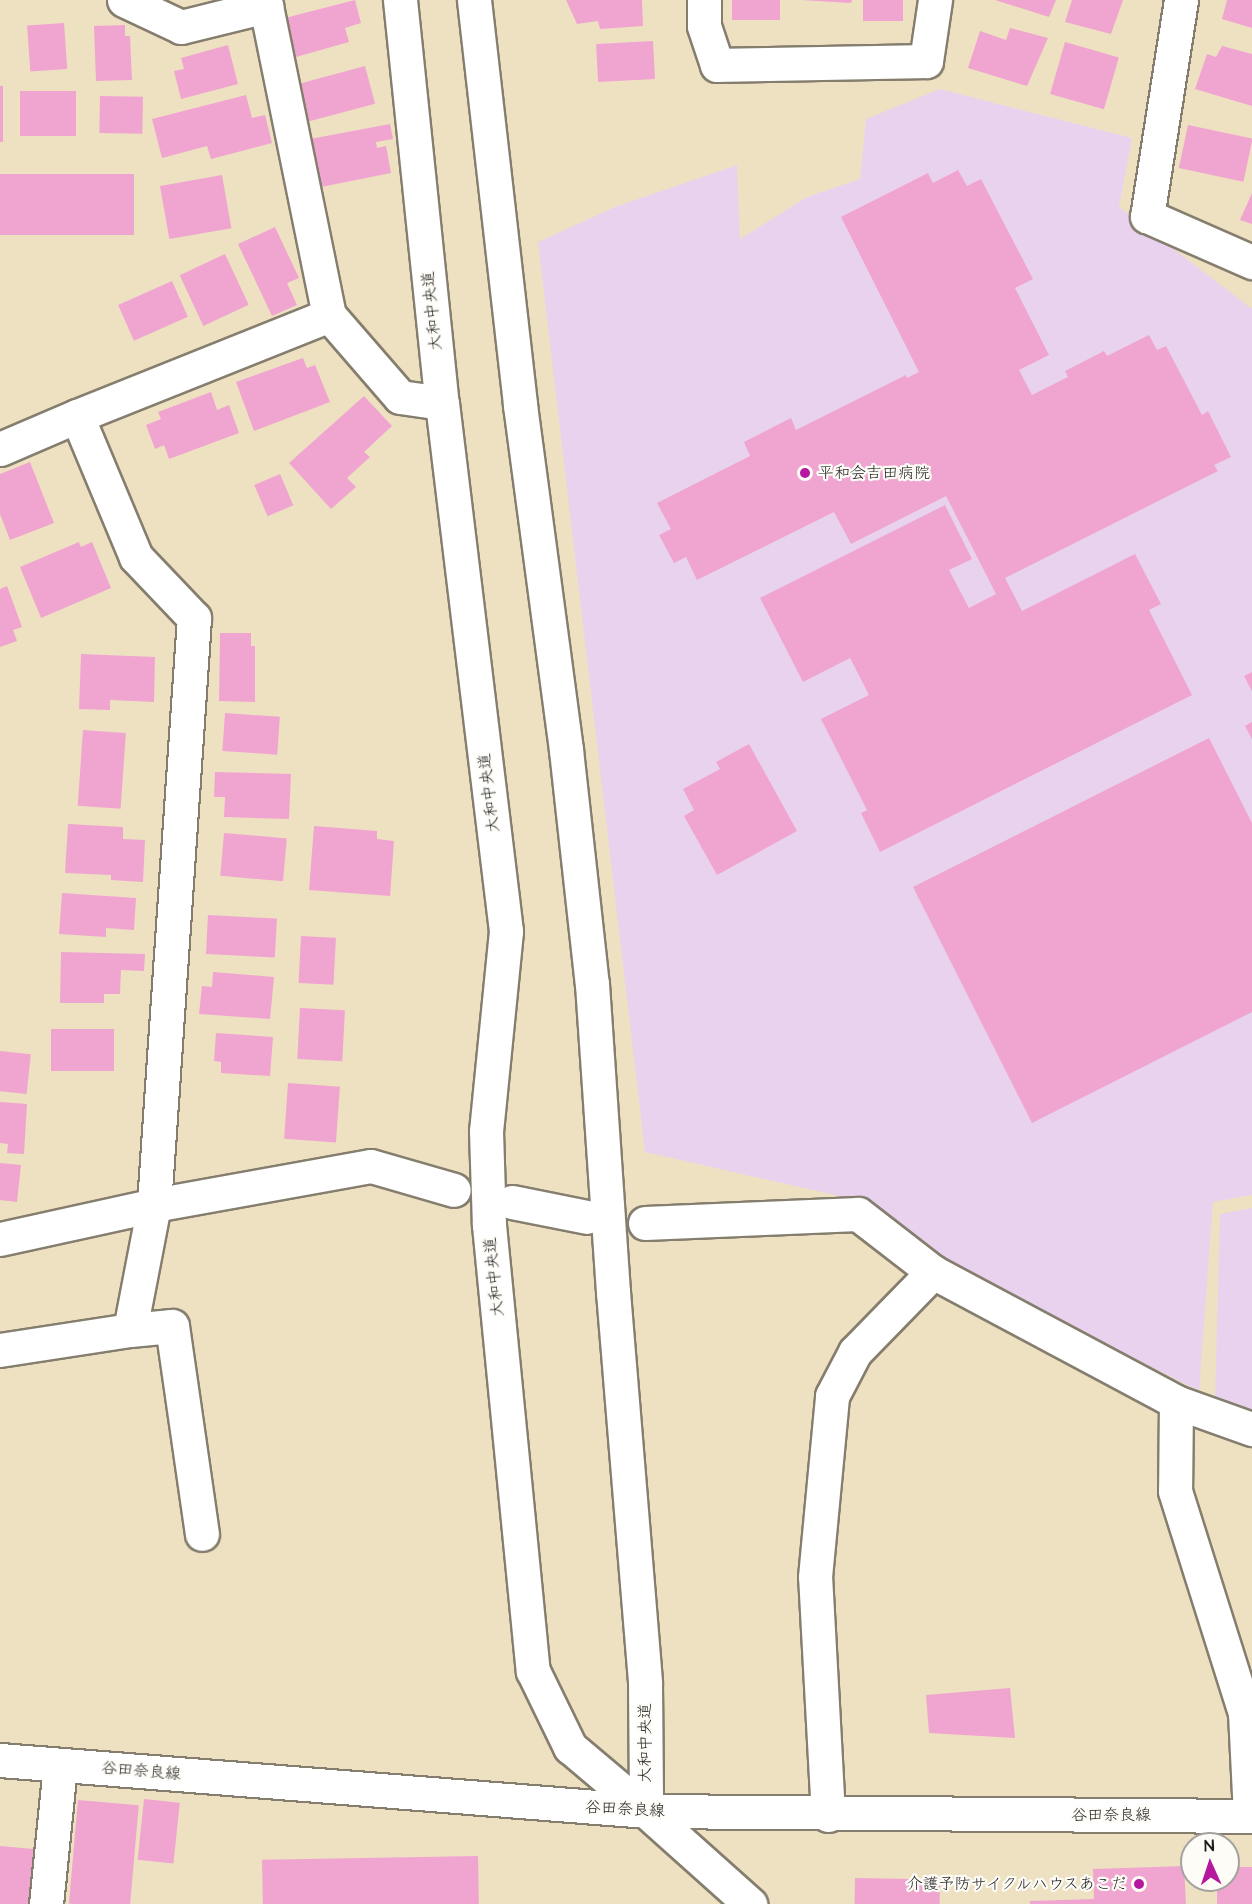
<!DOCTYPE html>
<html>
<head>
<meta charset="utf-8">
<style>
	body { margin:0 }
	#map { position:relative; width:1252px; height:1904px; overflow:hidden; background:#eee1c1; font-family:"Architects Daughter","Klee One",sans-serif }
	div>[style] { position:absolute }
	.built>* { inset:0; background:#e9d2ed }
	.building>* { inset:0; background:#f0a5d0; transform-origin:0 0 }
	.roads { filter:drop-shadow(2px 0 #857e6e) drop-shadow(-2px 0 #857e6e) drop-shadow(0 2px #857e6e) drop-shadow(0 -2px #857e6e) }
	.minor>* { height:33px; margin:-16.5px; padding:0 16.5px; transform-origin:16.5px; border-radius:16.5px; background:#fff }
	.tertiary>* { height:33px; margin:-16.5px; padding:0 16.5px; transform-origin:16.5px; border-radius:16.5px; background:#fff }
	.secondary>* { height:33px; margin:-16.5px; padding:0 16.5px; transform-origin:16.5px; border-radius:16.5px; background:#fff }
	.dots>* { width:16px; height:16px; translate:-50% -50%; box-sizing:border-box; border:3px solid #fdfcf7; border-radius:50% }
	span { translate:-50% -50%; white-space:nowrap; text-align:center; line-height:1.15; -webkit-text-stroke:4.5px #fdfcf7; paint-order:stroke }
	.street-label { font-size:16px; color:#1c1c1c }
	.poi-label { font-size:16px; color:#1c1c1c }
	.left { translate:0 -50%; text-align:left }
	.right { translate:-100% -50%; text-align:right }
	.north { position:absolute; left:1180px; top:1832px; width:60px; height:60px; box-sizing:border-box; background:#fdfcf7; border:2px solid #a3a29f; border-radius:50%; rotate:357deg; font-size:16px; font-weight:700; line-height:24px; text-align:center; color:#1c1c1c }
	.north::after { content:''; display:block; margin:auto; width:21px; height:27px; background:#b5179e; clip-path:polygon(50% 0,100% 100%,50% 72%,0 100%) }
</style>
</head>
<body>
<div id="map">
	<div class="built">
		<div style="clip-path:polygon(940px 89px,1132px 138px,1119px 207px,1252px 309px,1252px 1195px,1213px 1202px,1199px 1391px,965px 1273px,874px 1204px,645px 1152px,538px 242px,615px 207px,737px 165px,740px 239px,807px 197px,860px 179px,866px 119px)"></div>
		<div style="clip-path:polygon(1252px 1208px,1252px 1417px,1215px 1402px,1220px 1214px)"></div>
	</div>
	<div class="building">
		<div style="clip-path:polygon(355px 0,361px 23px,345px 28px,349px 42px,296px 57px,285px 18px)"></div>
		<div style="clip-path:polygon(566px 0,642px 0,643px 26px,600px 29px,598px 21px,577px 24px)"></div>
		<div style="left:732px;top:0;width:48px;height:20px"></div>
		<div style="clip-path:polygon(801px 0,852px 0,851px 3px)"></div>
		<div style="left:863px;top:0;width:40px;height:21px"></div>
		<div style="clip-path:polygon(995px 0,1056px 0,1049px 17px)"></div>
		<div style="clip-path:polygon(1072px 0,1123px 0,1111px 34px,1065px 22px)"></div>
		<div style="clip-path:polygon(1227px 0,1252px 0,1252px 28px,1222px 19px)"></div>
		<div style="left:64px;top:23px;width:46px;height:37px;rotate:86deg"></div>
		<div style="clip-path:polygon(125px 25px,125px 36px,130px 36px,132px 80px,96px 81px,94px 26px)"></div>
		<div style="clip-path:polygon(1010px 28px,1048px 38px,1027px 86px,968px 68px,980px 31px,1006px 40px)"></div>
		<div style="left:653px;top:41px;width:38px;height:57px;rotate:87deg"></div>
		<div style="left:1065px;top:42px;width:56px;height:54px;rotate:16deg"></div>
		<div style="clip-path:polygon(228px 45px,238px 84px,181px 99px,174px 71px,184px 69px,181px 58px)"></div>
		<div style="clip-path:polygon(1222px 46px,1252px 54px,1252px 106px,1195px 89px,1207px 54px,1216px 57px)"></div>
		<div style="left:365px;top:66px;width:39px;height:71px;rotate:75deg"></div>
		<div style="left:0;top:86px;width:3px;height:56px"></div>
		<div style="left:20px;top:91px;width:56px;height:45px"></div>
		<div style="clip-path:polygon(246px 95px,252px 118px,265px 115px,272px 143px,211px 159px,207px 146px,162px 158px,152px 119px)"></div>
		<div style="left:100px;top:96px;width:43px;height:37px;rotate:1deg"></div>
		<div style="clip-path:polygon(390px 124px,393px 139px,376px 142px,377px 148px,386px 146px,391px 173px,321px 187px,310px 139px)"></div>
		<div style="left:1188px;top:125px;width:66px;height:44px;rotate:12deg"></div>
		<div style="clip-path:polygon(958px 170px,967px 186px,981px 179px,1033px 279px,1015px 288px,1049px 355px,1019px 370px,1032px 395px,1068px 377px,1065px 371px,1104px 351px,1107px 356px,1149px 335px,1157px 350px,1166px 346px,1202px 415px,1208px 411px,1231px 457px,1214px 465px,1218px 471px,1005px 578px,1022px 611px,1135px 554px,1161px 604px,1149px 610px,1192px 695px,880px 852px,861px 813px,867px 810px,821px 719px,869px 695px,850px 658px,803px 682px,760px 598px,945px 505px,972px 559px,949px 570px,969px 608px,996px 594px,946px 496px,851px 544px,834px 512px,697px 580px,686px 557px,674px 563px,659px 535px,671px 529px,657px 503px,750px 456px,744px 442px,791px 418px,796px 430px,906px 375px,907px 378px,919px 372px,841px 217px,928px 173px,933px 183px)"></div>
		<div style="left:134px;top:174px;width:61px;height:134px;rotate:90deg"></div>
		<div style="left:222px;top:175px;width:54px;height:63px;rotate:80deg"></div>
		<div style="clip-path:polygon(1252px 193px,1252px 224px,1240px 220px)"></div>
		<div style="clip-path:polygon(275px 227px,299px 278px,287px 283px,297px 305px,272px 316px,238px 244px)"></div>
		<div style="left:225px;top:254px;width:56px;height:50px;rotate:65deg"></div>
		<div style="left:172px;top:281px;width:39px;height:59px;rotate:66deg"></div>
		<div style="clip-path:polygon(303px 358px,307px 368px,315px 365px,330px 402px,254px 431px,236px 382px)"></div>
		<div style="clip-path:polygon(211px 392px,217px 410px,229px 405px,239px 433px,169px 459px,164px 445px,155px 449px,146px 425px,161px 419px,158px 412px)"></div>
		<div style="clip-path:polygon(364px 396px,392px 426px,364px 452px,370px 457px,347px 478px,356px 487px,331px 509px,289px 463px)"></div>
		<div style="clip-path:polygon(30px 462px,54px 523px,10px 540px,0 514px,0 474px)"></div>
		<div style="left:280px;top:474px;width:34px;height:28px;rotate:67deg"></div>
		<div style="clip-path:polygon(79px 542px,81px 547px,92px 542px,111px 588px,41px 618px,20px 567px)"></div>
		<div style="clip-path:polygon(7px 586px,22px 627px,13px 630px,17px 641px,0 647px,0 589px)"></div>
		<div style="clip-path:polygon(220px 633px,251px 633px,251px 646px,255px 646px,255px 702px,219px 701px)"></div>
		<div style="clip-path:polygon(81px 654px,155px 657px,154px 702px,110px 700px,110px 710px,79px 709px)"></div>
		<div style="clip-path:polygon(1252px 672px,1252px 691px,1244px 676px)"></div>
		<div style="left:225px;top:713px;width:55px;height:38px;rotate:4deg"></div>
		<div style="clip-path:polygon(1252px 722px,1252px 739px,1245px 726px)"></div>
		<div style="left:83px;top:730px;width:43px;height:76px;rotate:4deg"></div>
		<div style="clip-path:polygon(1209px 738px,1252px 823px,1252px 1012px,1032px 1123px,913px 887px)"></div>
		<div style="clip-path:polygon(749px 744px,797px 831px,717px 875px,684px 816px,694px 810px,683px 789px,720px 769px,716px 762px)"></div>
		<div style="clip-path:polygon(215px 772px,291px 774px,289px 819px,224px 817px,225px 797px,214px 797px)"></div>
		<div style="clip-path:polygon(68px 824px,123px 827px,123px 839px,145px 840px,143px 882px,111px 880px,111px 875px,65px 873px)"></div>
		<div style="clip-path:polygon(314px 826px,377px 831px,377px 839px,394px 841px,390px 896px,309px 890px)"></div>
		<div style="left:224px;top:833px;width:63px;height:43px;rotate:5deg"></div>
		<div style="clip-path:polygon(62px 893px,136px 898px,134px 930px,106px 928px,106px 937px,59px 934px)"></div>
		<div style="left:208px;top:915px;width:69px;height:39px;rotate:3deg"></div>
		<div style="left:301px;top:936px;width:35px;height:47px;rotate:3deg"></div>
		<div style="clip-path:polygon(61px 952px,145px 954px,144px 971px,121px 970px,120px 994px,104px 994px,104px 1003px,60px 1003px)"></div>
		<div style="clip-path:polygon(213px 972px,274px 977px,270px 1019px,199px 1014px,202px 986px,212px 987px)"></div>
		<div style="left:300px;top:1008px;width:45px;height:51px;rotate:3deg"></div>
		<div style="left:114px;top:1029px;width:42px;height:63px;rotate:90deg"></div>
		<div style="clip-path:polygon(216px 1033px,273px 1037px,270px 1076px,221px 1073px,221px 1062px,214px 1061px)"></div>
		<div style="left:0;top:1051px;width:31px;height:40px;rotate:6deg"></div>
		<div style="left:288px;top:1083px;width:52px;height:56px;rotate:4deg"></div>
		<div style="clip-path:polygon(0 1102px,27px 1104px,24px 1154px,7px 1153px,8px 1144px,0 1143px)"></div>
		<div style="clip-path:polygon(0 1163px,21px 1165px,17px 1202px,0 1200px)"></div>
		<div style="clip-path:polygon(1010px 1688px,1015px 1738px,929px 1733px,926px 1695px)"></div>
		<div style="left:144px;top:1799px;width:36px;height:61px;rotate:6deg"></div>
		<div style="left:78px;top:1800px;width:61px;height:104px;rotate:5deg"></div>
		<div style="left:0;top:1846px;width:34px;height:58px;rotate:5deg"></div>
		<div style="left:478px;top:1856px;width:48px;height:216px;rotate:89deg"></div>
		<div style="clip-path:polygon(1184px 1866px,1186px 1904px,1030px 1904px,1030px 1901px,1094px 1899px,1093px 1869px)"></div>
		<div style="clip-path:polygon(1228px 1867px,1252px 1867px,1252px 1904px,1217px 1904px,1217px 1880px,1228px 1880px)"></div>
		<div style="left:855px;top:1878px;width:85px;height:26px;rotate:1deg"></div>
	</div>
	<div class="roads">
		<div class="minor">
			<div style="left:124px;top:0;width:63px;rotate:25.3deg"></div>
			<div style="left:181px;top:27px;width:88px;rotate:-13.9deg"></div>
			<div style="left:266px;top:6px;width:315px;rotate:78.5deg"></div>
			<div style="left:704px;top:0;width:26px;rotate:90deg"></div>
			<div style="left:704px;top:26px;width:41px;rotate:71.6deg"></div>
			<div style="left:717px;top:65px;width:209px;rotate:-1.1deg"></div>
			<div style="left:926px;top:61px;width:62px;rotate:-81.6deg"></div>
			<div style="left:1181px;top:0;width:219px;rotate:98.9deg"></div>
			<div style="left:1147px;top:216px;width:115px;rotate:23.7deg"></div>
			<div style="left:77px;top:416px;width:271px;rotate:-21.8deg"></div>
			<div style="left:329px;top:315px;width:108px;rotate:49.1deg"></div>
			<div style="left:400px;top:397px;width:42px;rotate:8.1deg"></div>
			<div style="left:0;top:449px;width:84px;rotate:-23.2deg"></div>
			<div style="left:77px;top:416px;width:153px;rotate:67.3deg"></div>
			<div style="left:136px;top:557px;width:84px;rotate:46.4deg"></div>
			<div style="left:194px;top:618px;width:588px;rotate:93.9deg"></div>
			<div style="left:154px;top:1205px;width:127px;rotate:100.9deg"></div>
			<div style="left:130px;top:1330px;width:132px;rotate:171.3deg"></div>
			<div style="left:512px;top:1202px;width:76px;rotate:11.3deg"></div>
			<div style="left:645px;top:1223px;width:213px;rotate:-2.4deg"></div>
			<div style="left:858px;top:1214px;width:95px;rotate:37.7deg"></div>
			<div style="left:933px;top:1272px;width:276px;rotate:28.1deg"></div>
			<div style="left:1176px;top:1402px;width:81px;rotate:19.6deg"></div>
			<div style="left:0;top:1239px;width:158px;rotate:-12.4deg"></div>
			<div style="left:154px;top:1205px;width:220px;rotate:-10.2deg"></div>
			<div style="left:371px;top:1166px;width:86px;rotate:16.1deg"></div>
			<div style="left:130px;top:1330px;width:42px;rotate:-5.4deg"></div>
			<div style="left:172px;top:1326px;width:210px;rotate:81.8deg"></div>
			<div style="left:646px;top:1811px;width:140px;rotate:41.8deg"></div>
			<div style="left:828px;top:1815px;width:238px;rotate:-93.1deg"></div>
			<div style="left:815px;top:1577px;width:182px;rotate:-84.6deg"></div>
			<div style="left:832px;top:1396px;width:50px;rotate:-62.4deg"></div>
			<div style="left:855px;top:1352px;width:112px;rotate:-45.7deg"></div>
			<div style="left:46px;top:1904px;width:140px;rotate:-84.2deg"></div>
		</div>
		<div class="tertiary">
			<div style="left:400px;top:0;width:405px;rotate:84.1deg"></div>
			<div style="left:442px;top:403px;width:532px;rotate:83.09deg"></div>
			<div style="left:506px;top:931px;width:201px;rotate:95.7deg"></div>
			<div style="left:486px;top:1131px;width:94px;rotate:88.2deg"></div>
			<div style="left:489px;top:1225px;width:448px;rotate:84.4deg"></div>
			<div style="left:533px;top:1671px;width:85px;rotate:64deg"></div>
			<div style="left:570px;top:1747px;width:99px;rotate:40.1deg"></div>
			<div style="left:474px;top:0;width:408px;rotate:83.5deg"></div>
			<div style="left:520px;top:405px;width:348px;rotate:82.4deg"></div>
			<div style="left:566px;top:750px;width:235px;rotate:83.7deg"></div>
			<div style="left:592px;top:984px;width:309px;rotate:86.1deg"></div>
			<div style="left:613px;top:1292px;width:393px;rotate:85.3deg"></div>
			<div style="left:645px;top:1684px;width:127px;rotate:89.5deg"></div>
			<div style="left:1176px;top:1402px;width:89px;rotate:90.6deg"></div>
			<div style="left:1175px;top:1491px;width:233px;rotate:72.5deg"></div>
			<div style="left:1245px;top:1713px;width:103px;rotate:87.2deg"></div>
		</div>
		<div class="secondary">
			<div style="left:0;top:1760px;width:648px;rotate:4.51deg"></div>
			<div style="left:646px;top:1811px;width:606px;rotate:0.47deg"></div>
		</div>
	</div>
	<div class="dots">
		<div style="left:805px;top:473px;background:#b5179e"></div>
		<div style="left:1139px;top:1884px;background:#b5179e"></div>
	</div>
	<div class="street-label">
		<span style="left:432px;top:311px;rotate:-96deg">大和中央道</span>
		<span style="left:489px;top:793px;rotate:-97deg">大和中央道</span>
		<span style="left:494px;top:1277px;rotate:-96deg">大和中央道</span>
		<span style="left:645px;top:1743px;rotate:-90deg">大和中央道</span>
		<span style="left:141px;top:1771px;rotate:5deg">谷田奈良線</span>
		<span style="left:625px;top:1809px;rotate:3deg">谷田奈良線</span>
		<span style="left:1111px;top:1815px">谷田奈良線</span>
	</div>
	<div class="poi-label">
		<span class="left" style="left:818px;top:473px">平和会吉田病院</span>
		<span class="right" style="left:1127px;top:1884px">介護予防サイクルハウスあこだ</span>
	</div>
	<div class="north">N</div>
</div>
</body>
</html>
